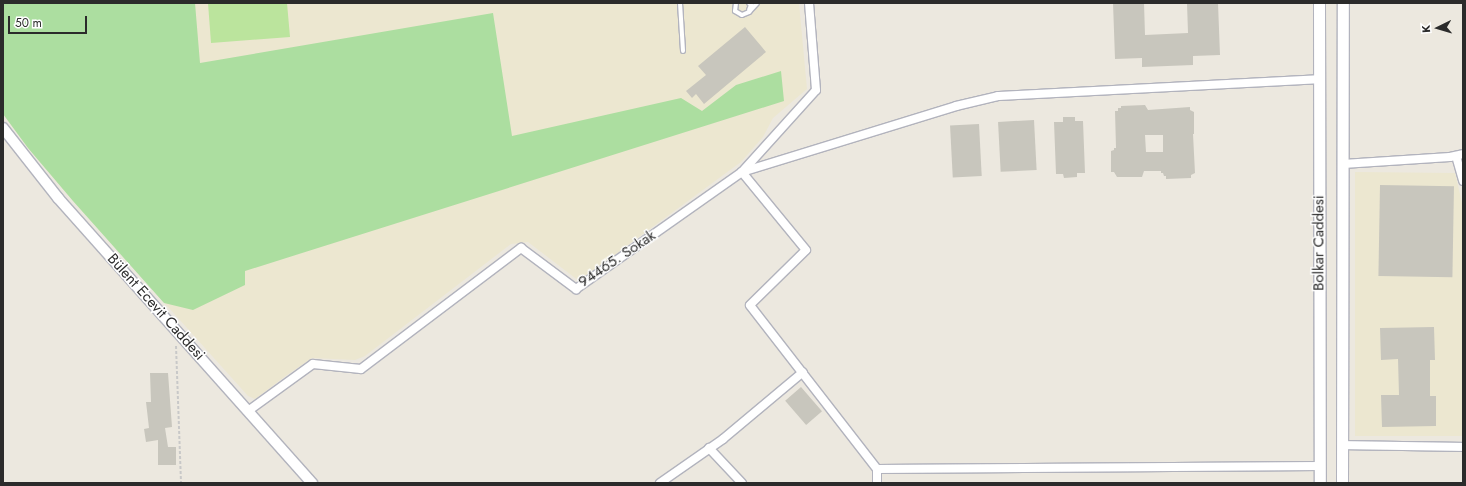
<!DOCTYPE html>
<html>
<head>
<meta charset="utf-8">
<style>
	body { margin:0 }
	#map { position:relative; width:1466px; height:486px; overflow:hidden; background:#ece8df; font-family:Jost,sans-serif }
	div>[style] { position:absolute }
	.education>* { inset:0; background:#ece7d0 }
	.green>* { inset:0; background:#acdea0 }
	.pitch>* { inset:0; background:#bbe49d }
	.building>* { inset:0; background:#c8c6bd; transform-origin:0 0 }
	.path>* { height:2px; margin-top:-1px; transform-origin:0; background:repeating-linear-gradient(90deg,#c8c8c8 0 3px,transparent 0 5px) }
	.roads { filter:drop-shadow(1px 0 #b2b3bd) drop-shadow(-1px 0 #b2b3bd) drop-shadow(0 1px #b2b3bd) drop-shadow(0 -1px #b2b3bd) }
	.service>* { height:4px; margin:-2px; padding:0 2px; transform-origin:2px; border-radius:2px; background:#fff }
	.minor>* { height:8px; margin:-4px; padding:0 4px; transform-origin:4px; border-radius:4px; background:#fff }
	.tertiary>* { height:10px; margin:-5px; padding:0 5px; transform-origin:5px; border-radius:5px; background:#fff }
	.secondary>* { height:11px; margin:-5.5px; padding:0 5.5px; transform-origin:5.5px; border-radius:5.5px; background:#fff }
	span { translate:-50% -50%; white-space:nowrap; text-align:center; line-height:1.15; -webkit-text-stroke:3px #fff; paint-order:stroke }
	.street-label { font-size:15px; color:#2b2b2b }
	.frame { position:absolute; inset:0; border:4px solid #2b2b2b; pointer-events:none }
	.north { position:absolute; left:1418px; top:8px; width:40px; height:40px; -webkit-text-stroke:3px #fff; paint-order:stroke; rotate:265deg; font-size:11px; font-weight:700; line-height:16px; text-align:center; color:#2b2b2b }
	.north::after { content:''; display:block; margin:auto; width:14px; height:18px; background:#2b2b2b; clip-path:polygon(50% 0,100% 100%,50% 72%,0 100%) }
	.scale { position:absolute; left:8px; top:16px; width:79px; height:18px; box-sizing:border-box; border:2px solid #2b2b2b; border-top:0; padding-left:5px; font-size:12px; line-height:14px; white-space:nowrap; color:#2b2b2b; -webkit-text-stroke:3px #fff; paint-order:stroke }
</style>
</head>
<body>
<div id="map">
	<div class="education">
		<div style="clip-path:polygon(3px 3px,799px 3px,807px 89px,773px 118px,763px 137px,741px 162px,579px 281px,528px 242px,511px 244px,365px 356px,355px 360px,312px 358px,287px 375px,255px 399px,248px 396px,73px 201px,28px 148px,3px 114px)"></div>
		<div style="clip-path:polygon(1355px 172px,1455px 173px,1463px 207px,1463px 436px,1355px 436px)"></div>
	</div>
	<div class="green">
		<div style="clip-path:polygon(3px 3px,195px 3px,200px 63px,493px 13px,512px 136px,681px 98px,702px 111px,736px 85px,781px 71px,784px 101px,245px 271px,245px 285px,193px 310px,164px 303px,73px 201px,28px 148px,3px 114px)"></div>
	</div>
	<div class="pitch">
		<div style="clip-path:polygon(208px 3px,287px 3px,290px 37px,211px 43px)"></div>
	</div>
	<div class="building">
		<div style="clip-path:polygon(1113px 3px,1144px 3px,1145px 35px,1188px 33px,1187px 3px,1218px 3px,1220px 55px,1193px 56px,1193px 65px,1142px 67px,1142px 58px,1115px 59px)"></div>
		<div style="clip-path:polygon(745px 27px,766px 52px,704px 104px,696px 94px,692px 98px,686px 91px,706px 75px,698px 66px)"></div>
		<div style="clip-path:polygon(evenodd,1145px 105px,1148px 110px,1190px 107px,1190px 110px,1194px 112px,1194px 134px,1193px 134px,1195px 173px,1191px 175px,1191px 178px,1166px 179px,1166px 176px,1164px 176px,1163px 173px,1161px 173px,1161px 171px,1144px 171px,1142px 177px,1117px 177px,1114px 172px,1111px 172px,1111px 151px,1114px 150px,1114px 148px,1116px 148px,1115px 111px,1118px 111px,1118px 108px,1121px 108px,1121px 106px,1145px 105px,1145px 135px,1163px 135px,1163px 152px,1146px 152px,1145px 135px)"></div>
		<div style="clip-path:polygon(1063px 117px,1075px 117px,1075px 121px,1083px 121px,1085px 173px,1077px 173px,1077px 177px,1064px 178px,1063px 174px,1056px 174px,1054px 122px,1063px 122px)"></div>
		<div style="left:1034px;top:120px;width:50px;height:36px;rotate:87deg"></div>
		<div style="left:979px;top:124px;width:52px;height:29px;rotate:87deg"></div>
		<div style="left:1380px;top:185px;width:74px;height:91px;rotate:1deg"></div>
		<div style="clip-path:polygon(1434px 327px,1435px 360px,1430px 360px,1430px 396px,1436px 396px,1436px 426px,1382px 427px,1381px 395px,1399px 395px,1398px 359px,1381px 360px,1380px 328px)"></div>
		<div style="clip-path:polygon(150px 373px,168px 373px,172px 427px,165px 428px,168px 447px,176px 447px,176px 465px,158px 465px,158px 440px,146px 442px,144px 429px,149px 428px,146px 402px,151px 402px)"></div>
		<div style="left:801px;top:387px;width:32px;height:21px;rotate:49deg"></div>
	</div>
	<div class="path">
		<div style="left:176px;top:346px;width:137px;rotate:87.9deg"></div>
	</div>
	<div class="roads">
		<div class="service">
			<div style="left:680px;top:3px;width:48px;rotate:86.4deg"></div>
			<div style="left:736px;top:3px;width:8px;rotate:97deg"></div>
			<div style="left:735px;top:11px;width:8px;rotate:30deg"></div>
			<div style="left:742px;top:15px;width:8px;rotate:-23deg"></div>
			<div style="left:749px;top:12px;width:12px;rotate:-48deg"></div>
			<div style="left:749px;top:3px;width:3px;rotate:45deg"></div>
			<div style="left:751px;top:5px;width:5px;rotate:112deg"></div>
		</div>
		<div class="minor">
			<div style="left:1456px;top:156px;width:26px;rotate:74deg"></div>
			<div style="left:1343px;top:164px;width:107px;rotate:-3.7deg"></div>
			<div style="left:1450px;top:157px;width:13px;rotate:-13deg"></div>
			<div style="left:248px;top:411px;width:80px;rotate:-35.9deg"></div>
			<div style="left:313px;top:364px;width:48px;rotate:5.9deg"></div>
			<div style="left:361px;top:369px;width:201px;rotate:-37.1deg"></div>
			<div style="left:521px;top:248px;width:69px;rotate:36.7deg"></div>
			<div style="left:576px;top:289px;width:203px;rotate:-35.2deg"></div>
			<div style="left:742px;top:172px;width:110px;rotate:-47.9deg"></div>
			<div style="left:816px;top:90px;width:87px;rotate:-94.6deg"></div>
			<div style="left:1342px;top:445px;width:121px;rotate:0.9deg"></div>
			<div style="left:709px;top:448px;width:48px;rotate:46.7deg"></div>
			<div style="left:877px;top:469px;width:443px;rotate:-0.4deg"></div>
			<div style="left:660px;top:483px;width:77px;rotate:-34.9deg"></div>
			<div style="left:723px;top:439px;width:104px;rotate:-39.9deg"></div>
			<div style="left:877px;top:483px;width:14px;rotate:-90deg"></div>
			<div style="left:877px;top:469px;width:207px;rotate:-127.8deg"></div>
			<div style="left:750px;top:305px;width:78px;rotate:-44.5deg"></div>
			<div style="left:806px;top:250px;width:101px;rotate:-129.4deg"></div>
			<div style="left:742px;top:172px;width:224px;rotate:-17.1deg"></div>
			<div style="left:956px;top:106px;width:43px;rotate:-13.4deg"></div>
			<div style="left:998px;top:96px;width:321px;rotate:-3deg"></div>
		</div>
		<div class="tertiary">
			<div style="left:3px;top:128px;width:89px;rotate:51.8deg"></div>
			<div style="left:58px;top:198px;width:382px;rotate:48.3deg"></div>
		</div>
		<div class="secondary">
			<div style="left:1319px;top:3px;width:480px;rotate:89.9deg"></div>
			<div style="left:1342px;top:483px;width:480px;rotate:-89.9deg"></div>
		</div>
	</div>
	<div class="street-label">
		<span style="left:1319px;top:243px;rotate:-90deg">Bolkar Caddesi</span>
		<span style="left:617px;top:259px;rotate:-34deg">94465. Sokak</span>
		<span style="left:156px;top:307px;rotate:48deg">Bülent Ecevit Caddesi</span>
	</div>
	<div class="frame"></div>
	<div class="north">K</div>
	<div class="scale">50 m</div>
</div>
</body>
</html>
